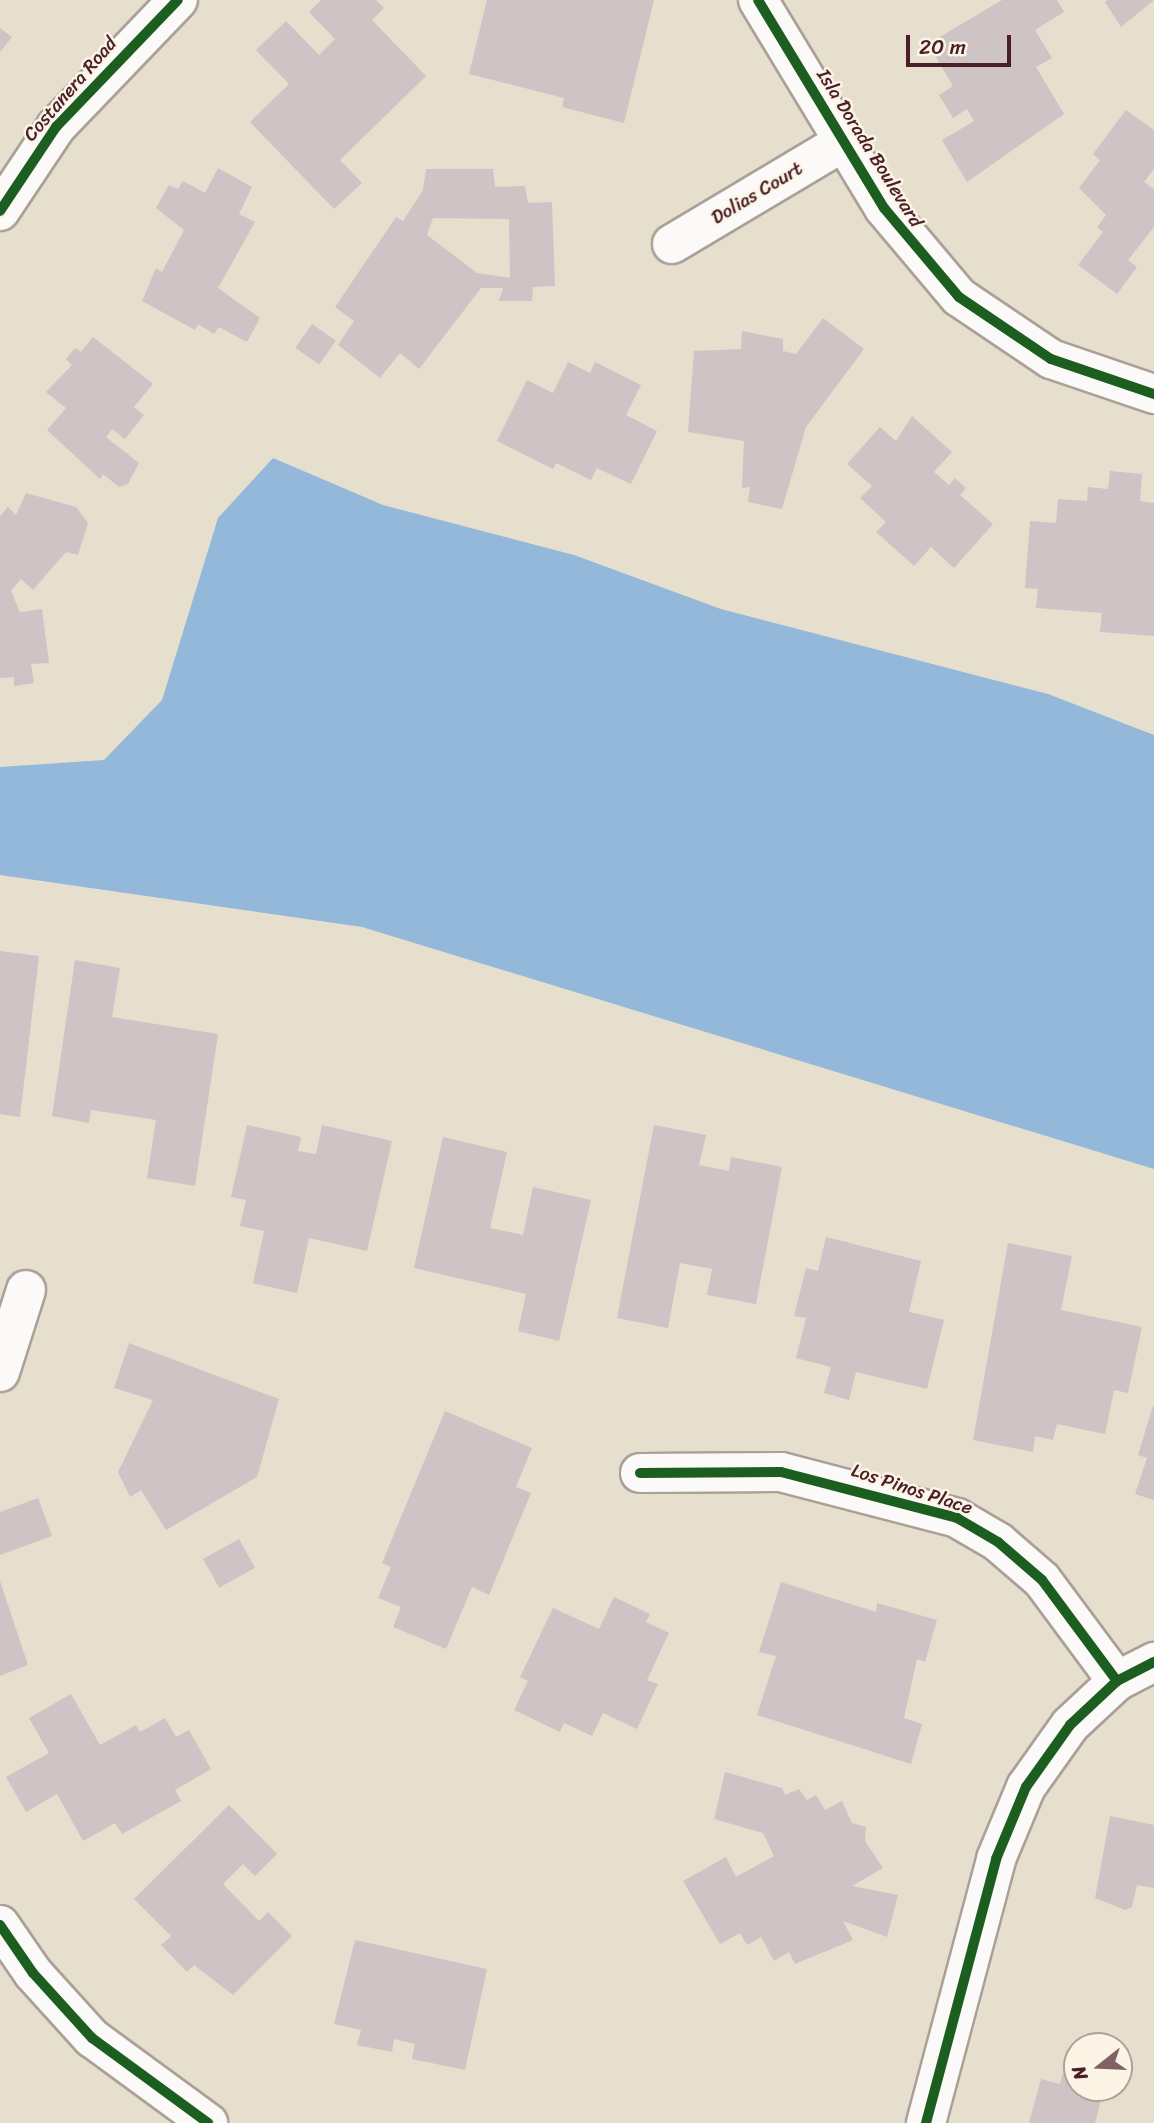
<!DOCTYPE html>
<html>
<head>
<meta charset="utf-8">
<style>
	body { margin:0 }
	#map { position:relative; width:1154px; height:2123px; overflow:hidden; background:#e6dfce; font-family:Sriracha,sans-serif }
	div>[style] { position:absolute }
	.water>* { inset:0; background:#94b8da }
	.building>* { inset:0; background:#cec3c5; transform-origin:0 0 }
	.roads { filter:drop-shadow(2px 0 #aaa098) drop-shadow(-2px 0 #aaa098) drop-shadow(0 2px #aaa098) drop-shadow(0 -2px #aaa098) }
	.minor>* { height:38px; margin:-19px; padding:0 19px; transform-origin:19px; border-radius:19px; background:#fbfaf8 }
	.cycleway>* { height:10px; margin:-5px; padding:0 5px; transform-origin:5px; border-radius:5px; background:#1b5e20 }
	span { translate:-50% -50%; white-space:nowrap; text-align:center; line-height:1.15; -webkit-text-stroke:5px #fcf5e5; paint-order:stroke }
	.street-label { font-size:19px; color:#4a1f2b }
	.north { position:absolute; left:1063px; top:2032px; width:70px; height:70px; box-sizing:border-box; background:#fcf5e5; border:2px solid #b59f9b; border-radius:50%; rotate:252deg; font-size:19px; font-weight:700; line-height:28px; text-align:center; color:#4a1f2b }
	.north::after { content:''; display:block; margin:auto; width:24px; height:32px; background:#816264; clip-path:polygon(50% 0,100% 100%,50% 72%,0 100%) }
	.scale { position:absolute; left:906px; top:35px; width:105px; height:32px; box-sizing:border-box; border:4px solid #4a1f2b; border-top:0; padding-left:9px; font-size:21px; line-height:24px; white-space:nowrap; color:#4a1f2b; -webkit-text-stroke:5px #fcf5e5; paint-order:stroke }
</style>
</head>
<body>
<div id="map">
	<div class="water">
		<div style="clip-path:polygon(273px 458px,383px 505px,574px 555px,721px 609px,1048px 694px,1154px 735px,1154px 1169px,362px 927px,0 875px,0 767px,104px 760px,162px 700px,218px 518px)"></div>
	</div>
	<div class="building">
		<div style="clip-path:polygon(321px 0,376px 0,384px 8px,372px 20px,426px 76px,340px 160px,362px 183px,334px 209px,250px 122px,289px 84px,256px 50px,286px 21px,319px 55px,335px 39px,309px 12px)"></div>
		<div style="clip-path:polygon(487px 0,654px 0,624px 123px,562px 107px,564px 98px,469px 74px)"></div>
		<div style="clip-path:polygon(1002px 0,1057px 0,1064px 12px,1035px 30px,1052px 58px,1036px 67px,1064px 114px,967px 182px,942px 140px,974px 121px,967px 109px,953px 118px,939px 95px,953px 86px,928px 44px)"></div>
		<div style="clip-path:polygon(1154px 0,1121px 27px,1105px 2px,1108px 0)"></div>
		<div style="clip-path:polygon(0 28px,12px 37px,0 52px)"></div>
		<div style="clip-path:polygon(1126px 110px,1154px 130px,1154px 169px,1144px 182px,1154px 189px,1154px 227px,1128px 260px,1137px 267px,1117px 294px,1078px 265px,1103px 232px,1097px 227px,1106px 215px,1079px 188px,1100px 160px,1093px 154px)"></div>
		<div style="clip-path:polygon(218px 168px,252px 187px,239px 214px,255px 222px,218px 288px,260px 318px,247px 342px,219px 327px,214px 334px,198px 324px,195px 330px,142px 301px,156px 268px,162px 272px,184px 230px,156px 208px,169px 185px,178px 189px,183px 181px,205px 193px)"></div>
		<div style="clip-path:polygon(evenodd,426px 169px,493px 169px,495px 187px,525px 186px,528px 203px,552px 202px,555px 286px,533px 287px,532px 301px,499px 301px,503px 288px,481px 288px,419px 369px,400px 353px,380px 378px,338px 345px,354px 321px,335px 307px,396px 217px,403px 221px,423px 190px,426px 169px,433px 218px,509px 219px,510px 278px,477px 273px,427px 235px,433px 218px)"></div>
		<div style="clip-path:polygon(823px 318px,864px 349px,806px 427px,782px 509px,748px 502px,750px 487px,742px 488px,744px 441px,688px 432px,694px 351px,741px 349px,742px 331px,783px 339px,783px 351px,796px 354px)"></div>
		<div style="left:312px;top:324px;width:29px;height:29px;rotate:35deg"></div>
		<div style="clip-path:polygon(93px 337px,153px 384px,134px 407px,144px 415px,125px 439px,112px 429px,106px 437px,139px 463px,128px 484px,119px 487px,103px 474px,100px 479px,47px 430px,66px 408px,46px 392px,72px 365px,66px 359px,75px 348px,81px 352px)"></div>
		<div style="clip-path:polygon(568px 362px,590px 373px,595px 362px,641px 385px,626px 415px,657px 431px,631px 484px,597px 468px,591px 480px,556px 463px,553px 469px,497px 441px,527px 380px,553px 393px)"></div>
		<div style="clip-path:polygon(912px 416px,952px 452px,934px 472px,949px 485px,955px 478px,966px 488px,960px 495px,993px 524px,954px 568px,931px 547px,914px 566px,876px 532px,886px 522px,860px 498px,872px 486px,847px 464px,880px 427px,896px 441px)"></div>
		<div style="clip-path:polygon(1110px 471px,1142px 474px,1140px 501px,1154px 503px,1154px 636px,1100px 632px,1102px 613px,1036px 608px,1038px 589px,1025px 588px,1030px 521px,1056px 523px,1058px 499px,1087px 501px,1088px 487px,1108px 489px)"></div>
		<div style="clip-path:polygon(26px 493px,76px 507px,88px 523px,78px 555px,66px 552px,33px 590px,21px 579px,11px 591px,20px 612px,42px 609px,49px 663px,31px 664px,34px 683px,14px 686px,14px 677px,0 678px,0 516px,8px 507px,16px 515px)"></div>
		<div style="clip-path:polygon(0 951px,39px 956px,20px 1117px,0 1114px)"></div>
		<div style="clip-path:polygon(75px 960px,120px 968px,112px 1017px,218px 1034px,195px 1186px,147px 1178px,156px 1120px,91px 1110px,89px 1123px,52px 1116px)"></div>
		<div style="clip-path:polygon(247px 1125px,301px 1137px,298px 1151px,316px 1154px,322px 1125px,392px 1141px,367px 1251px,309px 1238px,297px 1293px,253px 1283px,264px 1231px,240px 1226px,246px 1200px,231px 1197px)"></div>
		<div style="clip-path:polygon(654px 1125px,706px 1135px,699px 1165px,729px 1171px,731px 1157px,782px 1167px,756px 1304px,707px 1295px,712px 1269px,680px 1263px,668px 1328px,617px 1318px)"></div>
		<div style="clip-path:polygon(443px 1137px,507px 1152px,490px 1228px,523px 1235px,533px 1187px,591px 1200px,559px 1341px,518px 1331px,526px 1294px,414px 1268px)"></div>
		<div style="clip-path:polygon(826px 1237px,921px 1261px,909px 1312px,944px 1320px,927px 1389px,856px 1372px,849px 1400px,824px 1393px,831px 1367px,796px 1358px,806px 1318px,794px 1316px,806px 1268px,818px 1271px)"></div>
		<div style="clip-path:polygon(1008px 1243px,1072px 1256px,1061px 1310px,1142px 1327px,1128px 1393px,1114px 1390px,1105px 1434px,1057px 1424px,1053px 1440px,1035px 1436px,1033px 1452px,973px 1440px)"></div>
		<div style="clip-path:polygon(129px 1343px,279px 1399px,257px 1477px,166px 1530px,141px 1490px,130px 1497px,118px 1472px,153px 1400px,114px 1388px)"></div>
		<div style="clip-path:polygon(1153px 1406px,1154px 1406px,1154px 1500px,1135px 1494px,1147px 1458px,1138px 1455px)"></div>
		<div style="clip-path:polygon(445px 1411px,532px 1448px,516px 1487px,531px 1493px,489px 1595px,472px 1587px,446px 1649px,393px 1627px,401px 1607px,378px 1598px,391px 1567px,382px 1563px)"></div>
		<div style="clip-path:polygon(38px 1498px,52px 1536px,0 1555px,0 1512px)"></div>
		<div style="left:239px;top:1539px;width:33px;height:41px;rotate:61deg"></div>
		<div style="clip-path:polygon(0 1581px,28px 1665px,0 1676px)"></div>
		<div style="clip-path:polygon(781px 1582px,876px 1612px,877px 1603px,937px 1620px,925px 1662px,917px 1659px,904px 1718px,922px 1724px,911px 1764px,757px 1715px,776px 1656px,759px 1652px)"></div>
		<div style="clip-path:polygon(614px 1597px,650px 1614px,646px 1622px,669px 1633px,647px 1680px,658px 1684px,637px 1729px,603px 1713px,592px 1736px,564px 1723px,560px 1732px,514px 1710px,528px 1681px,520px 1677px,553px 1608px,599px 1629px)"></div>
		<div style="clip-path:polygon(71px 1694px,100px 1745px,136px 1725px,140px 1732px,165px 1718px,176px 1737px,189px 1730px,211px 1769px,175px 1790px,181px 1801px,122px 1834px,115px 1823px,83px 1841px,57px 1794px,26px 1812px,6px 1777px,49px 1753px,29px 1718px)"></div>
		<div style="clip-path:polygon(725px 1772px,782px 1788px,785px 1795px,799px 1789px,807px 1800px,816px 1795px,825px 1810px,842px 1801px,852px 1823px,866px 1827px,865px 1841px,883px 1868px,852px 1886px,898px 1895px,887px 1937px,843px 1921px,853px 1940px,795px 1964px,789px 1952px,774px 1961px,761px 1937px,747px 1945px,740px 1933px,720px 1944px,683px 1881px,726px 1857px,736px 1877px,774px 1856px,763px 1833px,714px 1819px)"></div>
		<div style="clip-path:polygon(229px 1805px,277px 1854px,255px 1876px,243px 1864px,223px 1884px,259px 1921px,268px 1912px,292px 1936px,233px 1995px,194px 1965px,187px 1972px,161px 1945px,171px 1936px,134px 1899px)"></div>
		<div style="clip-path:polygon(1110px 1816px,1154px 1825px,1154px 1888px,1137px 1885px,1132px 1907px,1125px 1910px,1095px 1898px)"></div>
		<div style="clip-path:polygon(355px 1940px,487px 1969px,465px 2070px,412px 2059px,415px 2044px,394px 2039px,392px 2052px,357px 2045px,361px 2030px,334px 2024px)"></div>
		<div style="clip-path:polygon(1067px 2057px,1077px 2060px,1077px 2088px,1104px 2088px,1095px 2123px,1029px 2123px,1041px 2079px,1060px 2084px)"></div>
	</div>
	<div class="roads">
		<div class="minor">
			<div style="left:758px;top:0;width:243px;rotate:58.8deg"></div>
			<div style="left:884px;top:208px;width:116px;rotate:49.9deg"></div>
			<div style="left:959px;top:297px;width:111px;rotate:34deg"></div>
			<div style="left:1051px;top:359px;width:109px;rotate:18.8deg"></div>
			<div style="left:0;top:211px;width:101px;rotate:-56.3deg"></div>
			<div style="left:56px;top:127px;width:176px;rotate:-46.2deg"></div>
			<div style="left:672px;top:244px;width:199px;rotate:-30.8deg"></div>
			<div style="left:0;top:1372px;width:86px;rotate:-72.4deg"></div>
			<div style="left:640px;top:1473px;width:141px;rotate:-0.4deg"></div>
			<div style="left:781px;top:1472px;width:182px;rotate:14.6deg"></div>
			<div style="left:957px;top:1518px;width:48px;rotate:30.3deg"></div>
			<div style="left:998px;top:1542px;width:58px;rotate:40.8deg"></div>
			<div style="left:1042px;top:1580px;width:126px;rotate:53.4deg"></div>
			<div style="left:0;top:1925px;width:58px;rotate:55.5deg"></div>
			<div style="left:33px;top:1973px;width:88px;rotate:47.8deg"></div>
			<div style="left:92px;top:2038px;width:144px;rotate:36.2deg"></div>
			<div style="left:926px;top:2123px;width:273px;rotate:-75.1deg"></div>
			<div style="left:996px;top:1859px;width:78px;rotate:-67.4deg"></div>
			<div style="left:1026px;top:1787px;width:76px;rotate:-54.6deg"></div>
			<div style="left:1070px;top:1725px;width:64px;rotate:-43.1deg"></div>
			<div style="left:1117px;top:1681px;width:42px;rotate:-27.2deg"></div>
		</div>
	</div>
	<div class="cycleway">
		<div style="left:758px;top:0;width:243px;rotate:58.8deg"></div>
		<div style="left:884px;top:208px;width:116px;rotate:49.9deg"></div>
		<div style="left:959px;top:297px;width:111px;rotate:34deg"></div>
		<div style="left:1051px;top:359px;width:109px;rotate:18.8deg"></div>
		<div style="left:0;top:211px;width:101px;rotate:-56.3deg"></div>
		<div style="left:56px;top:127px;width:176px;rotate:-46.2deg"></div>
		<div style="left:640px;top:1473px;width:141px;rotate:-0.4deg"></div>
		<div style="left:781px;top:1472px;width:182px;rotate:14.6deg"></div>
		<div style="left:957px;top:1518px;width:48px;rotate:30.3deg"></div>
		<div style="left:998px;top:1542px;width:58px;rotate:40.8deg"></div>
		<div style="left:1042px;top:1580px;width:126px;rotate:53.4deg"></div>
		<div style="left:0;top:1925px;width:58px;rotate:55.5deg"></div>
		<div style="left:33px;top:1973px;width:88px;rotate:47.8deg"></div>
		<div style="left:92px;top:2038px;width:144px;rotate:36.2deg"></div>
		<div style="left:926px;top:2123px;width:273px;rotate:-75.1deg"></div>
		<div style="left:996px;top:1859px;width:78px;rotate:-67.4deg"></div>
		<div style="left:1026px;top:1787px;width:76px;rotate:-54.6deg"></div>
		<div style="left:1070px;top:1725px;width:64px;rotate:-43.1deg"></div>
		<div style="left:1117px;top:1681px;width:42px;rotate:-27.2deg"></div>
	</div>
	<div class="street-label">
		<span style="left:70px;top:89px;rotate:-49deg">Costanera Road</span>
		<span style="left:870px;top:148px;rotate:58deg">Isla Dorada Boulevard</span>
		<span style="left:757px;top:193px;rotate:-31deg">Dolias Court</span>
		<span style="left:912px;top:1489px;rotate:18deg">Los Pinos Place</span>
	</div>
	<div class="north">N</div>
	<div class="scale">20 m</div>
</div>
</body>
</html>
